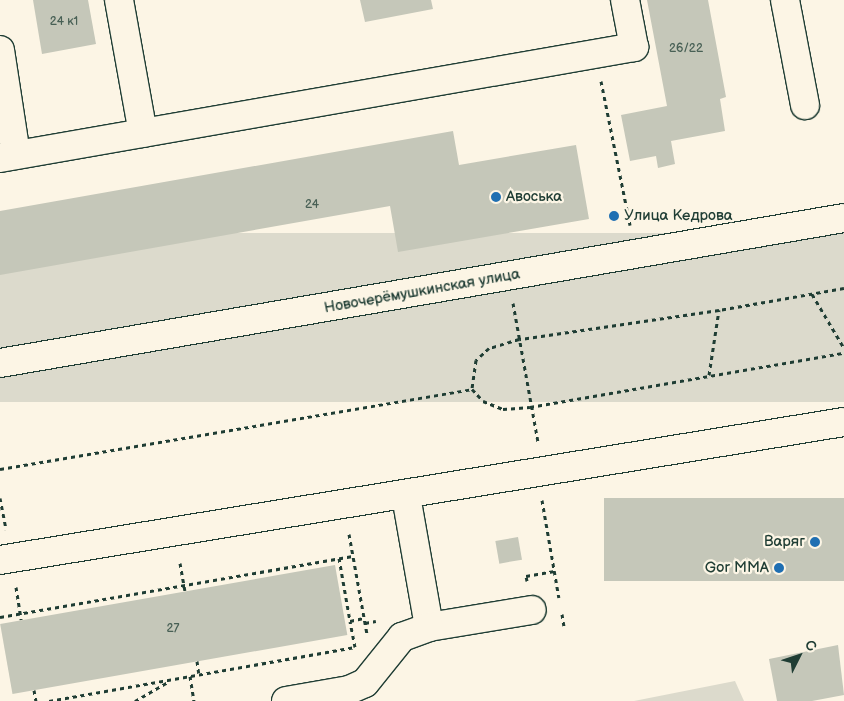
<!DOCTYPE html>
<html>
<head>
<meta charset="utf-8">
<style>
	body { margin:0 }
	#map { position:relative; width:844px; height:701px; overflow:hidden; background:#fcf5e5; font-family:"Balsamiq Sans",sans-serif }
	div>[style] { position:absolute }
	.green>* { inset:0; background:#dcdacc; transform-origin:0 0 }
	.building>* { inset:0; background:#c5c7b9; transform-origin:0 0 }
	.path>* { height:3px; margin-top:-1.5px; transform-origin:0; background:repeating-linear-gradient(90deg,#1f3d34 0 4px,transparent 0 8px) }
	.roads { filter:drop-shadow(1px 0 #1f3d34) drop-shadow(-1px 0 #1f3d34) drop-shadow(0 1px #1f3d34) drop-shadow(0 -1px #1f3d34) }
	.minor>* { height:28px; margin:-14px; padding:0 14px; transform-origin:14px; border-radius:14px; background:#fcf5e5 }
	.dots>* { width:14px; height:14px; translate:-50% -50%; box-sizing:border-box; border:2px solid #fcf5e5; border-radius:50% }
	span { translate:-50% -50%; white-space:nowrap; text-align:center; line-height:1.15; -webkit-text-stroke:4.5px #fcf5e5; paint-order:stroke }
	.number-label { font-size:12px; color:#486055 }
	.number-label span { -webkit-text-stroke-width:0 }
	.poi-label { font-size:15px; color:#1f3d34 }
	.left { translate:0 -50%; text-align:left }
	.right { translate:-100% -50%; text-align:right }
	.street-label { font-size:15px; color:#1f3d34 }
	.north { position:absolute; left:774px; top:631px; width:50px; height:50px; -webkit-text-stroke:4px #fcf5e5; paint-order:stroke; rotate:49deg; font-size:14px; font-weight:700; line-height:20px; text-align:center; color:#1f3d34 }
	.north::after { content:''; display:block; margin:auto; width:18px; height:22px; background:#1f3d34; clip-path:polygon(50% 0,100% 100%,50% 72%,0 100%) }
</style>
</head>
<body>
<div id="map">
	<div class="green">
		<div style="left:844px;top:233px;width:169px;height:857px;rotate:90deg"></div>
		<div style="clip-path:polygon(735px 681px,744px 701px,634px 701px)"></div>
	</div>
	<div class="building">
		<div style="clip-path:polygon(33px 0,88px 0,96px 44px,42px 54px)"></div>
		<div style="clip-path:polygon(360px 0,431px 0,433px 9px,365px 22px)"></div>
		<div style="clip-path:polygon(647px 0,708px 0,726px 97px,720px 99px,725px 131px,671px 141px,675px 164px,658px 168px,656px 156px,630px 161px,621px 115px,667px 106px)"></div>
		<div style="clip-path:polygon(453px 131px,459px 165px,576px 145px,589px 219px,398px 252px,390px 206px,0 275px,0 211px)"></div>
		<div style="left:844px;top:498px;width:83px;height:240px;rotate:90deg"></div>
		<div style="left:518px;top:537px;width:23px;height:23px;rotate:80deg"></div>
		<div style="left:335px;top:565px;width:71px;height:340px;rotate:80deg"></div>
		<div style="clip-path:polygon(838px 645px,844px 695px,812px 701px,777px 701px,769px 659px)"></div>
	</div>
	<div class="path">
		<div style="left:601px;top:81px;width:147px;rotate:78.6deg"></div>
		<div style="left:844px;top:288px;width:127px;rotate:170deg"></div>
		<div style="left:719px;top:310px;width:202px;rotate:171.7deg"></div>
		<div style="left:519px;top:339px;width:31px;rotate:163deg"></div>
		<div style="left:489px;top:348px;width:18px;rotate:137deg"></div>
		<div style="left:476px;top:360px;width:29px;rotate:98deg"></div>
		<div style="left:472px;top:389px;width:16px;rotate:47deg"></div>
		<div style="left:483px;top:401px;width:22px;rotate:22deg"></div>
		<div style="left:503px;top:409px;width:27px;rotate:-4deg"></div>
		<div style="left:530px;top:407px;width:319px;rotate:-9.8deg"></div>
		<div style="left:812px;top:294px;width:63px;rotate:59.3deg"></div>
		<div style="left:513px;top:303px;width:141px;rotate:79.8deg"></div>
		<div style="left:709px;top:375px;width:66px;rotate:-81.3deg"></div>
		<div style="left:0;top:469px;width:479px;rotate:-9.6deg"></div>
		<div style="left:0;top:498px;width:32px;rotate:79deg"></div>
		<div style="left:542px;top:500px;width:99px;rotate:80.2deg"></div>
		<div style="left:349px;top:534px;width:102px;rotate:79.8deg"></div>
		<div style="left:339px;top:558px;width:64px;rotate:80.1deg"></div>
		<div style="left:180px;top:563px;width:28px;rotate:80deg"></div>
		<div style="left:527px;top:581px;width:5px;rotate:-101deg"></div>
		<div style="left:526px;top:576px;width:29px;rotate:-10deg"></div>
		<div style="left:16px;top:587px;width:33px;rotate:81deg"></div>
		<div style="left:562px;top:614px;width:12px;rotate:81deg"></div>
		<div style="left:0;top:617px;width:358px;rotate:-9.8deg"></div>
		<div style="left:365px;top:623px;width:11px;rotate:-10deg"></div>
		<div style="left:197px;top:661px;width:14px;rotate:82deg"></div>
		<div style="left:190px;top:676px;width:25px;rotate:81deg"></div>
		<div style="left:34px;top:690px;width:11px;rotate:80deg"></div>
		<div style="left:49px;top:701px;width:311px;rotate:-10deg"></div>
		<div style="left:355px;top:647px;width:26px;rotate:-101deg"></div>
		<div style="left:350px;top:621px;width:14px;rotate:-12deg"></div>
		<div style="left:135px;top:701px;width:39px;rotate:-30deg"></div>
	</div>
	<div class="roads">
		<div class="minor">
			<div style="left:119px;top:0;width:135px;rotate:79.8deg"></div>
			<div style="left:785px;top:0;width:107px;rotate:79.2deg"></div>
			<div style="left:0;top:50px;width:106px;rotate:81.3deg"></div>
			<div style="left:0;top:158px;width:644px;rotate:-9.93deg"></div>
			<div style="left:634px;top:47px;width:48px;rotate:-100.8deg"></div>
			<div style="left:0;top:363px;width:856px;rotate:-9.75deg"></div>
			<div style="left:406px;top:496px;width:133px;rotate:80deg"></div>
			<div style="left:429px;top:627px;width:104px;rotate:-9.4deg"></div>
			<div style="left:0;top:560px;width:855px;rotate:-9.29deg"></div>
			<div style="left:286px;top:701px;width:64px;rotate:-9.9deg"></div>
			<div style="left:349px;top:690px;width:17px;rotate:-24deg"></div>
			<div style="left:365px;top:683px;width:59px;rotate:-51.2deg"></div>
			<div style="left:402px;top:637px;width:29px;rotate:-20deg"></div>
		</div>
	</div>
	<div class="dots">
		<div style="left:496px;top:197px;background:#1f6fb2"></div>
		<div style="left:614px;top:216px;background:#1f6fb2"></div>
		<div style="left:815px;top:542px;background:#1f6fb2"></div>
		<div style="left:779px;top:568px;background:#1f6fb2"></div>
	</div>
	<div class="number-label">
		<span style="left:64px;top:22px">24 к1</span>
		<span style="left:686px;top:49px">26/22</span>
		<span style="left:312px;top:205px">24</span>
		<span style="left:173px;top:629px">27</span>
	</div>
	<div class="poi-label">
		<span class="left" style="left:506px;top:197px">Авоська</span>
		<span class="left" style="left:624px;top:216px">Улица Кедрова</span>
		<span class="right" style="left:805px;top:542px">Варяг</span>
		<span class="right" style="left:769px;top:568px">Gor MMA</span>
	</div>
	<div class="street-label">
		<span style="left:422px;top:291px;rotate:-10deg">Новочерёмушкинская улица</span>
	</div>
	<div class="north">С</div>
</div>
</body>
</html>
